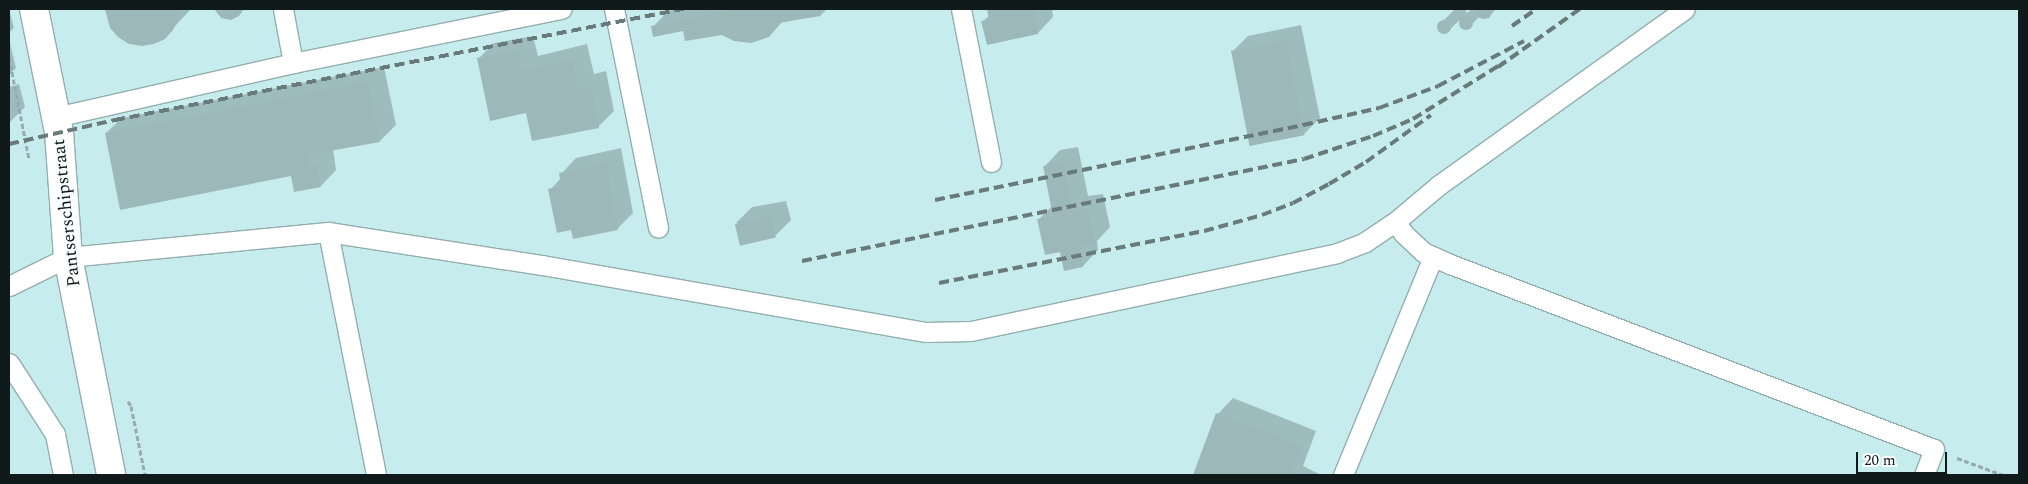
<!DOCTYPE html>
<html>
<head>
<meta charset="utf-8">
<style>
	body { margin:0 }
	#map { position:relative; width:2028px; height:484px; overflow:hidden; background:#daf6f7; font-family:Spectral,serif }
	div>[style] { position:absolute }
	.built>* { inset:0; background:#c6ecee; transform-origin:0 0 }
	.shadow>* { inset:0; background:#0003 }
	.building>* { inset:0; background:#9db8b9; transform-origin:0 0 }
	.round { border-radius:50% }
	.path>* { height:3px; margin-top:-1.5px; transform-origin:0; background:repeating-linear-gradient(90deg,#95abac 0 5px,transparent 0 7.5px) }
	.roads { filter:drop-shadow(1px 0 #93aeaf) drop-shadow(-1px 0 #93aeaf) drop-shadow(0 1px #93aeaf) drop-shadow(0 -1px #93aeaf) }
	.service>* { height:19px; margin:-9.5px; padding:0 9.5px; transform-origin:9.5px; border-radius:9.5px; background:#fff }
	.secondary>* { height:28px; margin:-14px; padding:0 14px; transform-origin:14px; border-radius:14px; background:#fff }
	.rail>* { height:4px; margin-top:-2px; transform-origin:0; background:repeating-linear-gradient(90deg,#687a7a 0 10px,transparent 0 15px) }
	span { translate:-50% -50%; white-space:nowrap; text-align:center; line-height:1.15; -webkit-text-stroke:4.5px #f9feff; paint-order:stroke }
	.street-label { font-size:18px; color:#101a1a }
	.frame { position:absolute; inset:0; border:10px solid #101a1a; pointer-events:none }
	.scale { position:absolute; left:1856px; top:452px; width:91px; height:22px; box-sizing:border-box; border:2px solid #101a1a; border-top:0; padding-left:6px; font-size:15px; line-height:18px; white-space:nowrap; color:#101a1a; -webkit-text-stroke:4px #f9feff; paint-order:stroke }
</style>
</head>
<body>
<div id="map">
	<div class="built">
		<div style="left:9px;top:9px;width:2010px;height:466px"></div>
	</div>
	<div class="shadow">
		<div style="clip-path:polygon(9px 9px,14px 28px,9px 33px)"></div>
		<div style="clip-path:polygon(107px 9px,191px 9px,164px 38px,111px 27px)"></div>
		<div style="clip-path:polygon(679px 9px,827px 9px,821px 15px,723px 34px,653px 27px,668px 11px)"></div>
		<div style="clip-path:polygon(988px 9px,1052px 9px,1053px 17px,1038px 33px,983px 21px,990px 15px)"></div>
		<div style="clip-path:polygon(1455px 9px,1465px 9px,1467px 13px,1472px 9px,1496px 9px,1488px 17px,1480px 16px,1469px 27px,1465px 28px,1461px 25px,1463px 17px,1448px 31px,1442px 32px,1439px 30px,1439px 25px)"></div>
		<div style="clip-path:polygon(1301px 25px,1320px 118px,1304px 134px,1232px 52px,1248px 36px)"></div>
		<div style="clip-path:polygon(533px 36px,538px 56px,587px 44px,594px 74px,606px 71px,614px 111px,598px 127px,527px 112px,478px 59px,494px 43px)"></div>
		<div style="clip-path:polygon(9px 39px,16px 68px,9px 75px)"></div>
		<div style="clip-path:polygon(384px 67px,396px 125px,380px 141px,333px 149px,336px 170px,321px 186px,292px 174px,106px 133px,122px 118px)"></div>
		<div style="clip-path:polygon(19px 84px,25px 107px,9px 123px,9px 87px)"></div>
		<div style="clip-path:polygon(1078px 147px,1088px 196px,1103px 194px,1110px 227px,1097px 241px,1098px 250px,1083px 266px,1061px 250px,1039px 219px,1052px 206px,1045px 166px,1060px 150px)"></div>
		<div style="clip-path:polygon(621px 148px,633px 213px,617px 229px,571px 228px,550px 190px,561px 178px,561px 174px,576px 158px)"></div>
		<div style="clip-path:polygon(786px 201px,791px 220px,775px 236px,736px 223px,752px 207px)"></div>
		<div style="clip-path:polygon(1233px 398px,1316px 431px,1303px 466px,1321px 475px,1194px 475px,1218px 414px)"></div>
	</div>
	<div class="building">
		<div style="clip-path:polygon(105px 9px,180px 9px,178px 19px,173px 30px,165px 39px,154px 44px,142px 46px,129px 44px,118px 37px,110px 28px)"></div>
		<div style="clip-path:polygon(214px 9px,244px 9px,239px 16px,231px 20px,221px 18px)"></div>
		<div style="clip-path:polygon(735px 9px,820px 9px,821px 16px,782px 22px,769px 37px,751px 43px,734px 41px,722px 35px,685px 41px,683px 31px,653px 37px,651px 26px)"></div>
		<div style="clip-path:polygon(987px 9px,1033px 9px,1038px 34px,987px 45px,981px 21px,989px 20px)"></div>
		<div style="clip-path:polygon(1474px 9px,1494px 9px,1494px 10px,1489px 18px,1483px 19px,1477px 17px)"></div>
		<div class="round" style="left:1459px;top:16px;width:14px;height:14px"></div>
		<div class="round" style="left:1437px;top:20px;width:14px;height:14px"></div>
		<div style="left:1286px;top:40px;width:97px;height:56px;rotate:79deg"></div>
		<div style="clip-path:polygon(518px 51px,522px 71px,572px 60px,578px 89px,591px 86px,599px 128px,532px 141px,526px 113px,490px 121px,477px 58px)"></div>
		<div style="clip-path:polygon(368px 82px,380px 142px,307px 155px,309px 166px,317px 165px,321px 187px,294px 192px,291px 176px,120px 210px,105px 133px)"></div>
		<div style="clip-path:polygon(1063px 162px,1072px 211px,1088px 209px,1095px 244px,1080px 247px,1083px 267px,1064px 271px,1060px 252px,1045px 255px,1037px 219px,1053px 216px,1043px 166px)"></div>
		<div style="clip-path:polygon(606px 163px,618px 230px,573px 239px,571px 230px,557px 233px,548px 189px,561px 186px,559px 173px)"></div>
		<div style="left:771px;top:216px;width:22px;height:37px;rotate:77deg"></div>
		<div style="clip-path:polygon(1216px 413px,1302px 446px,1293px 470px,1305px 475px,1193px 475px)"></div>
	</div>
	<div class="path">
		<div style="left:9px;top:57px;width:104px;rotate:78.9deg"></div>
		<div style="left:128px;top:401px;width:6px;rotate:59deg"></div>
		<div style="left:131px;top:406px;width:70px;rotate:78.5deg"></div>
		<div style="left:1957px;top:458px;width:49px;rotate:20.3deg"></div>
	</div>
	<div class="roads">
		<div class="service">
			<div style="left:283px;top:9px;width:55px;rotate:79.5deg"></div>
			<div style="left:614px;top:9px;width:223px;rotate:78.6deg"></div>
			<div style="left:961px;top:9px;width:156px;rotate:78.9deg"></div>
			<div style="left:56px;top:117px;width:243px;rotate:-12.8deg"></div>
			<div style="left:293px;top:63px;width:274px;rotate:-11.4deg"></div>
			<div style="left:1395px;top:222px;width:15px;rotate:53deg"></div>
			<div style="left:1404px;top:234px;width:26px;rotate:43deg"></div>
			<div style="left:1423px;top:252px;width:30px;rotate:24deg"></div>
			<div style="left:1450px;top:264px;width:518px;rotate:20.92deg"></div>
			<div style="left:1934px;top:449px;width:28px;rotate:111deg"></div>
			<div style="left:328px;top:232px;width:248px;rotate:78.8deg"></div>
			<div style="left:9px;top:286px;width:66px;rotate:-26.2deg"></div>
			<div style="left:68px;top:257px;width:261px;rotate:-5.5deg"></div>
			<div style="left:328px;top:232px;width:217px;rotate:8.8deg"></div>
			<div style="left:542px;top:265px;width:390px;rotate:9.9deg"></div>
			<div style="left:926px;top:332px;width:45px;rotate:-1.3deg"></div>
			<div style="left:971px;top:331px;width:374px;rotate:-12deg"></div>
			<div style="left:1337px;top:253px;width:30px;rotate:-21deg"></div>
			<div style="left:1365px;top:242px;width:36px;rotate:-34deg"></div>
			<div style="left:1395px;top:222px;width:57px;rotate:-40.1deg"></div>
			<div style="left:1439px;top:185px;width:302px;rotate:-35.6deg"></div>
			<div style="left:9px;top:363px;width:85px;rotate:57.1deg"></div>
			<div style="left:55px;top:434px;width:42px;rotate:79deg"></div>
			<div style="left:1343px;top:475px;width:236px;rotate:-67.6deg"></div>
		</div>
		<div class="secondary">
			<div style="left:34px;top:9px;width:126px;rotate:78.5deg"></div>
			<div style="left:59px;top:132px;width:125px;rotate:85.9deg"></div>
			<div style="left:68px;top:257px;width:222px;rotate:78.8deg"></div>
		</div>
	</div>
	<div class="rail">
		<div style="left:1512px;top:26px;width:29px;rotate:-35deg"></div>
		<div style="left:1498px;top:67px;width:100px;rotate:-35.3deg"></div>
		<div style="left:9px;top:144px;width:109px;rotate:-12.8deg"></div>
		<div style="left:115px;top:120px;width:579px;rotate:-11.06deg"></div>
		<div style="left:935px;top:200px;width:376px;rotate:-11.5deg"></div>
		<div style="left:1303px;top:125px;width:78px;rotate:-12.6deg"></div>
		<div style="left:1379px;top:108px;width:63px;rotate:-20.4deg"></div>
		<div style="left:1438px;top:86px;width:97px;rotate:-27.6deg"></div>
		<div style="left:802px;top:261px;width:512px;rotate:-11.49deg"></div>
		<div style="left:1304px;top:159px;width:73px;rotate:-18.4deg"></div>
		<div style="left:1373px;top:136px;width:43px;rotate:-23deg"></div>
		<div style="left:1413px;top:119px;width:106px;rotate:-31.9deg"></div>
		<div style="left:939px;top:283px;width:270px;rotate:-11.1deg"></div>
		<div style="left:1204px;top:231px;width:60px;rotate:-15.4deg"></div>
		<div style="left:1262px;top:215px;width:33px;rotate:-21deg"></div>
		<div style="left:1293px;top:203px;width:41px;rotate:-27.8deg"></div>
		<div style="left:1329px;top:184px;width:43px;rotate:-30.7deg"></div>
		<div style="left:1366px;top:162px;width:80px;rotate:-35.9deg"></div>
	</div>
	<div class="street-label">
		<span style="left:67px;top:213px;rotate:-96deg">Pantserschipstraat</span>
	</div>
	<div class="frame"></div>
	<div class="scale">20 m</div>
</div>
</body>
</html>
